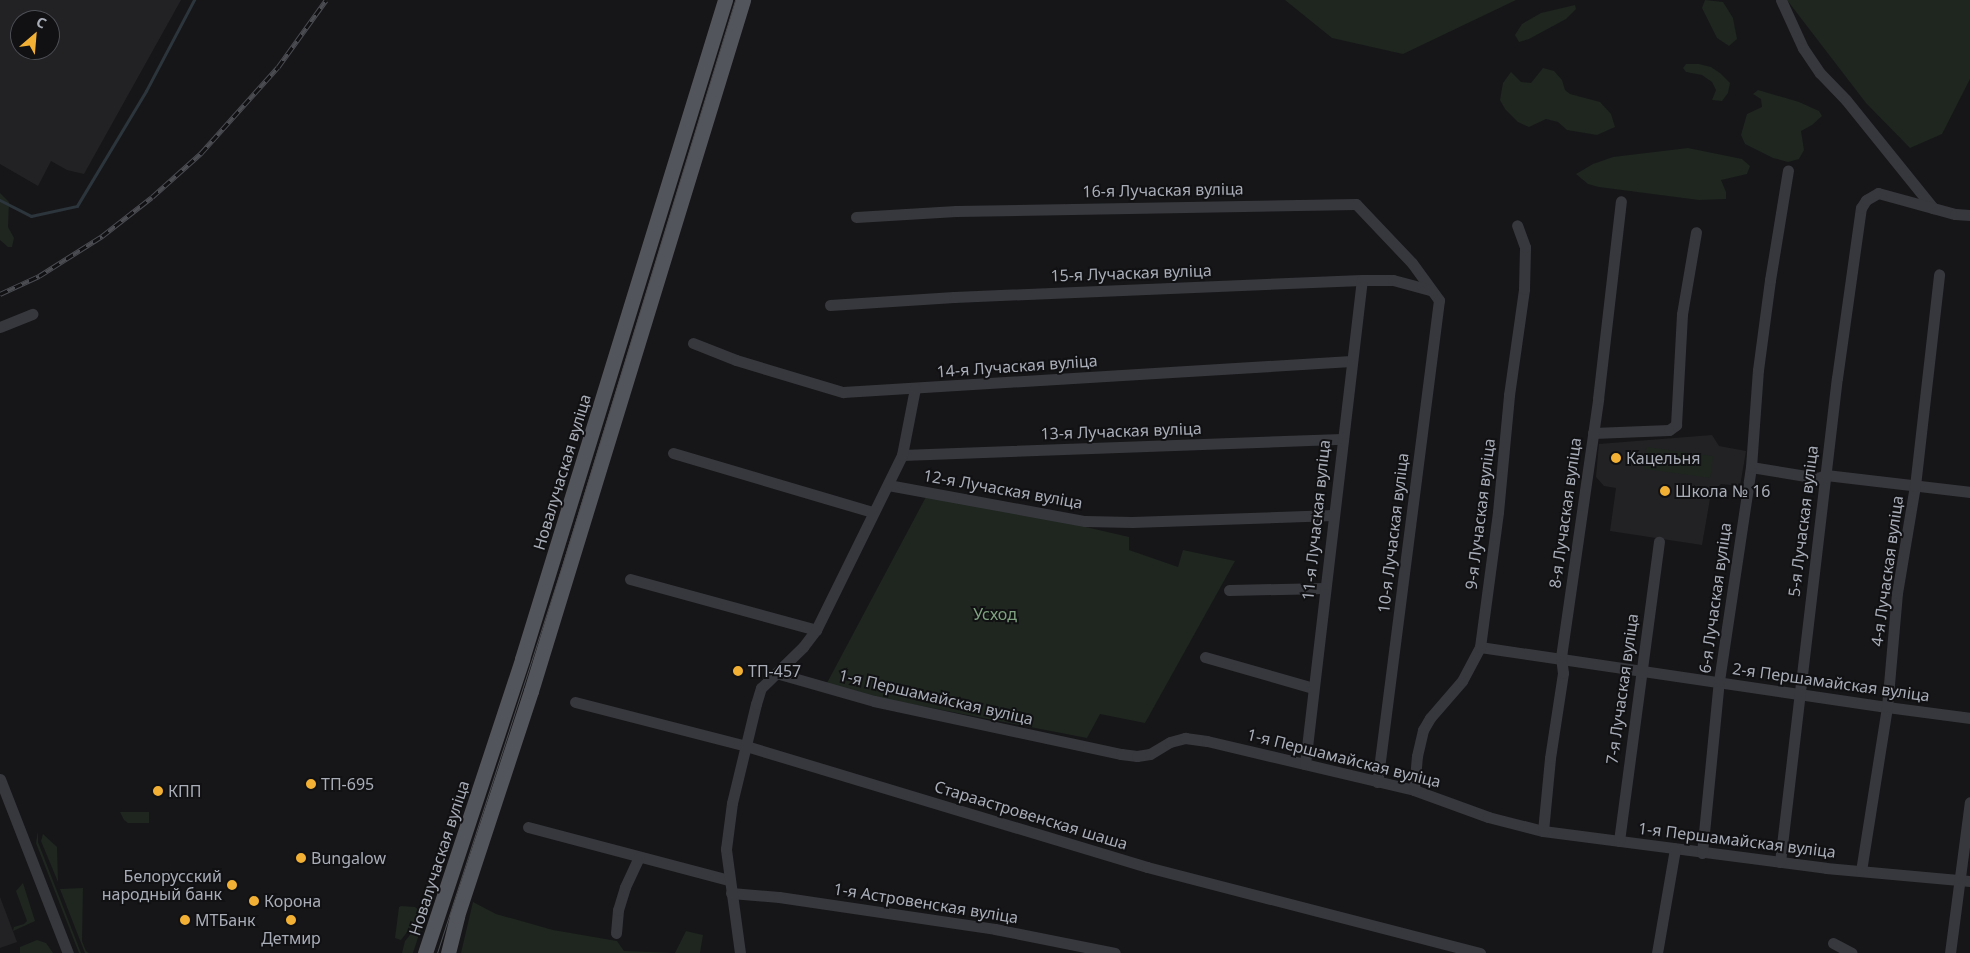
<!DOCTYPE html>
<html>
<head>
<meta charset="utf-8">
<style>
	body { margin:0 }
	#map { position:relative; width:1970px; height:953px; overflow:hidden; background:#161618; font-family:"Noto Sans",sans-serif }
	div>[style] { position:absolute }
	.built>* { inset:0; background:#222225 }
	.green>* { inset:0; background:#1e261f; transform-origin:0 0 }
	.stream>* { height:2.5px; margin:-1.25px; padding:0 1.25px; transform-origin:1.25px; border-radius:1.25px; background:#2c353c }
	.minor>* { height:11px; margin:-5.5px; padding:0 5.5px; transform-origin:5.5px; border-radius:5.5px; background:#37383d }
	.major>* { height:15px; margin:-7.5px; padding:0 7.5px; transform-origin:7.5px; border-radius:7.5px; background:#53555c }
	.tram>* { height:1px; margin:-0.5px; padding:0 0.5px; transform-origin:0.5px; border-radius:0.5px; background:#4a4c52 }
	.rail>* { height:4.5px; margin-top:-2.25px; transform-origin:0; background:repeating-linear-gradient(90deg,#111113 0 8px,#4a4c52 0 16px); box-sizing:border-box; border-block:1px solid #4a4c52 }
	.dots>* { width:14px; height:14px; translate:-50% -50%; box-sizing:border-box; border:2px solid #111113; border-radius:50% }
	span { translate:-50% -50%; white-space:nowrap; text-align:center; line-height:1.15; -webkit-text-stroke:4px #111113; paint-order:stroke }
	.street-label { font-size:16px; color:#a8adb8 }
	.poi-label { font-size:16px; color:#a8adb8 }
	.left { translate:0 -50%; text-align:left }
	.right { translate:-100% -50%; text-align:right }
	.park-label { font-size:16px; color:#7fa381 }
	.north { position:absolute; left:10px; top:10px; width:50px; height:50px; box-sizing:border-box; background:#111113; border:1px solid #4d4f55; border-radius:50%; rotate:27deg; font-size:14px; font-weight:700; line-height:20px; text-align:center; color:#a8adb8 }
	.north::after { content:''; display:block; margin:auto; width:18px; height:22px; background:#f2b134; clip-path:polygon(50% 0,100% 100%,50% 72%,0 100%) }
</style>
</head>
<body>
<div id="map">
	<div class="built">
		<div style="clip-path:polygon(evenodd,0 0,181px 0,84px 174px,67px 170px,51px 161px,38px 186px,0 164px,0 0,20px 20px,50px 20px,50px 50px,20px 50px,20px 20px)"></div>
		<div style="clip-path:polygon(1712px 435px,1719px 446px,1746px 451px,1740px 486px,1721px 484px,1711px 493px,1702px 545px,1610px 531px,1616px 488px,1604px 486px,1596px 477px,1599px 444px)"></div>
		<div style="clip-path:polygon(0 897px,17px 942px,0 948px)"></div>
	</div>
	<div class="green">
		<div style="clip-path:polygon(1285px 0,1516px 0,1403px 54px,1332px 38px)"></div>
		<div style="clip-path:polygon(1705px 0,1723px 2px,1733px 18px,1737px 39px,1729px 46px,1717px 38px,1702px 8px)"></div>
		<div style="clip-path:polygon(1787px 0,1970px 0,1970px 79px,1942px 134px,1910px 148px,1866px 103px)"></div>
		<div style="clip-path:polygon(1575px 5px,1576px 9px,1566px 19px,1529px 39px,1519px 42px,1515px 35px,1522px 24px,1541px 13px)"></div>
		<div style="clip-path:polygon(1686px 64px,1699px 64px,1711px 67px,1720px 73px,1730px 83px,1728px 93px,1722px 101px,1712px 100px,1716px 90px,1712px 82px,1702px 75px,1686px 72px,1683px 68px)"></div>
		<div style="clip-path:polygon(1543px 68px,1554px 71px,1562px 80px,1565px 90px,1570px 94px,1600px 102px,1611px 114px,1615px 127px,1597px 135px,1567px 130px,1558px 122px,1546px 119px,1529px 127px,1518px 122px,1505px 109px,1500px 100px,1503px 83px,1511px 72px,1521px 82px,1531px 83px)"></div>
		<div style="clip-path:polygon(1758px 90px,1799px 102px,1819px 111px,1822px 116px,1812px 125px,1801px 131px,1804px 150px,1799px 159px,1788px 162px,1773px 158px,1745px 144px,1741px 135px,1747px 114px,1762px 107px,1761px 99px,1753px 94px)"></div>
		<div style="clip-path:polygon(1688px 148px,1742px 159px,1750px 166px,1747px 174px,1721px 180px,1726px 192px,1726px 199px,1699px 200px,1599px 187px,1588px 184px,1576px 174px,1593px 164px,1613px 157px)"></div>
		<div style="clip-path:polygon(0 193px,9px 202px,8px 227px,14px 238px,12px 247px,8px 247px,0 240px)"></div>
		<div style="left:1647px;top:447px;width:67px;height:22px;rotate:8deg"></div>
		<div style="clip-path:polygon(927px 495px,1047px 518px,1129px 537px,1129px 550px,1178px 567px,1183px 550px,1235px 561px,1145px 723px,1100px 714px,1087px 738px,885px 699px,827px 683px)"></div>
		<div style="clip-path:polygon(120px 812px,149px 812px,149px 823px,128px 823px,124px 820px)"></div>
		<div style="clip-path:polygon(38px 831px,38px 842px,81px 953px,79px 953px,36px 843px)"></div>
		<div style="clip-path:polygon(43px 834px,57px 847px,58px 882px,41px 841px)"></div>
		<div style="clip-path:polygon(23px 883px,35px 921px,13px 931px,14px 927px,24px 924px,27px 921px,16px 891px)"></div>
		<div style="clip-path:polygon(83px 888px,82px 941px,86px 951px,89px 953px,85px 953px,60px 889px)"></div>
		<div style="clip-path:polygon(473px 902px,496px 914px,553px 930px,617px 941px,624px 951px,674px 953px,461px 953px)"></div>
		<div style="clip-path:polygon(401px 906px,415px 907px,422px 913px,401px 940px,395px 938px,399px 907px)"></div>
		<div style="clip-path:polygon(422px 920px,423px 922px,413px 953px,402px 953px,405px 941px)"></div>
		<div style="clip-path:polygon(686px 931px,703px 935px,700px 953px,675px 953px)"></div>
		<div style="clip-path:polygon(37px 940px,46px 943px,53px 953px,20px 953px,20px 947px)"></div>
	</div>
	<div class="stream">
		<div style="left:0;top:200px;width:35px;rotate:27deg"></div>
		<div style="left:31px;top:216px;width:47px;rotate:-12.3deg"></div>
		<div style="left:77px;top:206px;width:134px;rotate:-59deg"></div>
		<div style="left:146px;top:91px;width:103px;rotate:-62.2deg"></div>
	</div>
	<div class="minor">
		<div style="left:1781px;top:0;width:53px;rotate:65.4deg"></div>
		<div style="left:1803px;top:48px;width:30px;rotate:56deg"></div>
		<div style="left:1820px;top:73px;width:37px;rotate:46deg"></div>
		<div style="left:1846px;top:100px;width:139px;rotate:51.1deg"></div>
		<div style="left:856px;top:217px;width:100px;rotate:-3.4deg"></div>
		<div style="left:956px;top:211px;width:400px;rotate:-1deg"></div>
		<div style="left:1356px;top:204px;width:81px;rotate:46.5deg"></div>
		<div style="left:1412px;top:263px;width:46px;rotate:53.9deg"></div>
		<div style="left:1439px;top:300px;width:486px;rotate:97.3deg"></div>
		<div style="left:830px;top:305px;width:124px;rotate:-3.7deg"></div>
		<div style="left:954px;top:297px;width:408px;rotate:-2.4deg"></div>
		<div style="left:1362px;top:280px;width:31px"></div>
		<div style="left:1393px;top:280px;width:39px;rotate:15deg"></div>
		<div style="left:0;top:327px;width:35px;rotate:-22deg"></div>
		<div style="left:693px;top:343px;width:46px;rotate:21.6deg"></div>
		<div style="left:736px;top:360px;width:112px;rotate:16.7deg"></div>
		<div style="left:843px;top:392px;width:509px;rotate:-3.49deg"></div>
		<div style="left:1593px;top:433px;width:76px;rotate:-2.3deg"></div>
		<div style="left:1669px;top:430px;width:9px;rotate:-36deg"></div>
		<div style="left:1676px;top:425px;width:111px;rotate:-86.9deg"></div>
		<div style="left:1682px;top:314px;width:83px;rotate:-80.3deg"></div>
		<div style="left:673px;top:453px;width:208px;rotate:16.5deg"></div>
		<div style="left:902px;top:455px;width:440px;rotate:-2.1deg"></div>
		<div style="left:1751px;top:467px;width:68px;rotate:9.3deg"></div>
		<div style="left:1818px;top:478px;width:9px;rotate:-21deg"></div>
		<div style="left:1826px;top:475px;width:145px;rotate:6.7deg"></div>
		<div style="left:888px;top:485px;width:200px;rotate:10.4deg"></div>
		<div style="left:1085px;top:521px;width:47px;rotate:1.2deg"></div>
		<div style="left:1132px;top:522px;width:202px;rotate:-2deg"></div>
		<div style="left:630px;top:579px;width:193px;rotate:15.3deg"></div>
		<div style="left:1229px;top:590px;width:96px;rotate:-1.2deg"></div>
		<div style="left:1480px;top:647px;width:411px;rotate:8.4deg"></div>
		<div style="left:1887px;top:707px;width:84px;rotate:7.5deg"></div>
		<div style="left:1205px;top:657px;width:112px;rotate:16deg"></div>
		<div style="left:776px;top:673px;width:102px;rotate:15.9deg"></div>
		<div style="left:874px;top:701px;width:253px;rotate:12.1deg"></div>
		<div style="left:1121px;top:754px;width:16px;rotate:7deg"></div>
		<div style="left:1137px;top:756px;width:13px;rotate:-9deg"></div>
		<div style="left:1150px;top:754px;width:23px;rotate:-31deg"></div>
		<div style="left:1170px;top:742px;width:16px;rotate:-15deg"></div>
		<div style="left:1185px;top:738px;width:22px;rotate:8deg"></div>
		<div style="left:1207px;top:741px;width:213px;rotate:13.3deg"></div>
		<div style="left:1414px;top:790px;width:79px;rotate:20deg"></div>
		<div style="left:1488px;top:817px;width:57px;rotate:14.3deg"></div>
		<div style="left:1543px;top:831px;width:285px;rotate:7.4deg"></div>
		<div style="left:1826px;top:868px;width:145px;rotate:5.2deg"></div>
		<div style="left:575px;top:702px;width:177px;rotate:14.4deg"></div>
		<div style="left:746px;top:746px;width:419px;rotate:16.8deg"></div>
		<div style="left:1147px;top:867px;width:344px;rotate:14.5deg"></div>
		<div style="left:1305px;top:764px;width:487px;rotate:-83.3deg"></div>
		<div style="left:0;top:779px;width:187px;rotate:68.7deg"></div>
		<div style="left:1414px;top:790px;width:34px;rotate:-85deg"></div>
		<div style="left:1417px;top:756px;width:27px;rotate:-77deg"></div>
		<div style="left:1423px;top:730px;width:14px;rotate:-60deg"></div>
		<div style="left:1430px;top:718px;width:49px;rotate:-49.1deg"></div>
		<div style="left:1462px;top:681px;width:38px;rotate:-62deg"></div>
		<div style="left:1480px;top:647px;width:136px;rotate:-82.4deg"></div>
		<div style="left:1498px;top:512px;width:118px;rotate:-84.6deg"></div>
		<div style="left:1509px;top:395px;width:107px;rotate:-81.9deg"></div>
		<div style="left:1524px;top:289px;width:42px;rotate:-88.6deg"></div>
		<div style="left:1525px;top:247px;width:23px;rotate:-110deg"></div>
		<div style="left:528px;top:827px;width:208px;rotate:14.8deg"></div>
		<div style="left:1543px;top:831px;width:73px;rotate:-84.5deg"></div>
		<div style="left:1550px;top:758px;width:86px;rotate:-81.3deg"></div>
		<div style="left:1563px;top:673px;width:16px;rotate:-97deg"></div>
		<div style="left:1561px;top:657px;width:261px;rotate:-81.8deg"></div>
		<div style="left:1598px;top:399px;width:199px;rotate:-83.4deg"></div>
		<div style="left:1619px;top:841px;width:302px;rotate:-82.4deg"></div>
		<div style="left:1702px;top:853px;width:173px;rotate:-84.4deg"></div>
		<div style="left:1719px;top:681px;width:216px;rotate:-81.5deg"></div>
		<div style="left:1751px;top:467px;width:97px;rotate:-85.9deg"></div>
		<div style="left:1758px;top:370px;width:91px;rotate:-82.4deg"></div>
		<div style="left:1770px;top:280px;width:111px;rotate:-80.7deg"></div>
		<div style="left:1780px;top:862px;width:487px;rotate:-83.3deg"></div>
		<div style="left:1837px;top:378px;width:172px;rotate:-82deg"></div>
		<div style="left:1861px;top:208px;width:9px;rotate:-58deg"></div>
		<div style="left:1866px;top:200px;width:14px;rotate:-30deg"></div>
		<div style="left:1878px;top:193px;width:80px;rotate:15.3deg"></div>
		<div style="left:1955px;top:214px;width:15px;rotate:4deg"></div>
		<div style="left:1861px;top:871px;width:166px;rotate:-81deg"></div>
		<div style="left:1887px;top:707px;width:114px;rotate:-85deg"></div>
		<div style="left:1897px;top:593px;width:109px;rotate:-80.5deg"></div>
		<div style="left:1915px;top:486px;width:213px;rotate:-83.5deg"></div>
		<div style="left:731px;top:893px;width:48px;rotate:4.8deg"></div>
		<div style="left:779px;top:897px;width:218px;rotate:8.4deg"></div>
		<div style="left:995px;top:929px;width:122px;rotate:11.3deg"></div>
		<div style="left:616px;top:933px;width:23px;rotate:-85deg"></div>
		<div style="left:618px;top:910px;width:24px;rotate:-73deg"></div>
		<div style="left:625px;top:887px;width:33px;rotate:-65deg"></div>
		<div style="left:1833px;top:943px;width:21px;rotate:28deg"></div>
		<div style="left:740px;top:953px;width:105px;rotate:-97.7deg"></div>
		<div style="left:726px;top:849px;width:46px;rotate:-82.6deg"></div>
		<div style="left:732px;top:803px;width:102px;rotate:-76.4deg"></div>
		<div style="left:756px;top:704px;width:17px;rotate:-73deg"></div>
		<div style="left:761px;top:688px;width:59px;rotate:-44.3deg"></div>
		<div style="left:803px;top:647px;width:21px;rotate:-53deg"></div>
		<div style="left:816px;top:630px;width:195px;rotate:-63.8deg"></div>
		<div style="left:902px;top:455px;width:68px;rotate:-79deg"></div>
		<div style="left:1657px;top:953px;width:106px;rotate:-80.2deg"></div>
		<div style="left:1950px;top:953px;width:152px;rotate:-82.5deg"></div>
	</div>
	<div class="major">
		<div style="left:425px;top:953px;width:310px;rotate:-71.7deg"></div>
		<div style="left:522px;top:659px;width:690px;rotate:-72.88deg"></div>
		<div style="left:448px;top:953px;width:38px;rotate:-76deg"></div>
		<div style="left:457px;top:916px;width:237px;rotate:-71.8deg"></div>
		<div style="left:531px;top:691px;width:723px;rotate:-72.94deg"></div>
	</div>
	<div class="tram">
		<div style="left:437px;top:953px;width:407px;rotate:-72.1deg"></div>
		<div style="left:562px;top:566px;width:592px;rotate:-73deg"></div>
	</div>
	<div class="rail">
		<div style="left:0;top:294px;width:43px;rotate:-24.8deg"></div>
		<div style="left:39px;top:276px;width:75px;rotate:-32.4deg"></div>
		<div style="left:102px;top:236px;width:63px;rotate:-38deg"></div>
		<div style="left:152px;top:197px;width:66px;rotate:-41.9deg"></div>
		<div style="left:201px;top:153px;width:115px;rotate:-48.2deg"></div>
		<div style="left:278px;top:67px;width:82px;rotate:-54.4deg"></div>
	</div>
	<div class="dots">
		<div style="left:1616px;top:458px;background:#f2b134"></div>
		<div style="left:1665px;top:491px;background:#f2b134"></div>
		<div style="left:738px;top:671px;background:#f2b134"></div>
		<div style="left:311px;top:784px;background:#f2b134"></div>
		<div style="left:158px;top:791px;background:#f2b134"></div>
		<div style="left:301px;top:858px;background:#f2b134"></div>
		<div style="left:232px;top:885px;background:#f2b134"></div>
		<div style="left:254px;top:901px;background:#f2b134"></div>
		<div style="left:185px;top:920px;background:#f2b134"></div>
		<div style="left:291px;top:920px;background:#f2b134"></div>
	</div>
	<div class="street-label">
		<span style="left:1163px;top:190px;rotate:-1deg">16-я Лучаская вуліца</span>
		<span style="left:1131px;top:273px;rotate:-2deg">15-я Лучаская вуліца</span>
		<span style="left:1017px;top:366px;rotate:-4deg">14-я Лучаская вуліца</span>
		<span style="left:1121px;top:431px;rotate:-2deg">13-я Лучаская вуліца</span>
		<span style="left:562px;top:472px;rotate:-73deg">Новалучаская вуліца</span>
		<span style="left:1003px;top:489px;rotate:10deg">12-я Лучаская вуліца</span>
		<span style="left:1565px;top:513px;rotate:-82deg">8-я Лучаская вуліца</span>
		<span style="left:1480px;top:514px;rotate:-83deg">9-я Лучаская вуліца</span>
		<span style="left:1316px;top:520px;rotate:-84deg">11-я Лучаская вуліца</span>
		<span style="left:1803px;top:521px;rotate:-83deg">5-я Лучаская вуліца</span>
		<span style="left:1393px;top:533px;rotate:-83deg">10-я Лучаская вуліца</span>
		<span style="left:1887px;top:571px;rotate:-82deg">4-я Лучаская вуліца</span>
		<span style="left:1715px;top:598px;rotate:-82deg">6-я Лучаская вуліца</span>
		<span style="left:1831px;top:682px;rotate:8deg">2-я Першамайская вуліца</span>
		<span style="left:1622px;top:689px;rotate:-82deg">7-я Лучаская вуліца</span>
		<span style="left:936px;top:697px;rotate:13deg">1-я Першамайская вуліца</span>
		<span style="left:1344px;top:758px;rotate:14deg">1-я Першамайская вуліца</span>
		<span style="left:1031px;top:815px;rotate:17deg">Стараастровенская шаша</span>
		<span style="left:1737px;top:840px;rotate:7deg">1-я Першамайская вуліца</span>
		<span style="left:439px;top:858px;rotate:-72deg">Новалучаская вуліца</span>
		<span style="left:926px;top:903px;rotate:9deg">1-я Астровенская вуліца</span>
	</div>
	<div class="poi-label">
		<span class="left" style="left:1626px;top:458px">Кацельня</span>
		<span class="left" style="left:1675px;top:491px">Школа № 16</span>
		<span class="left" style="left:748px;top:671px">ТП-457</span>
		<span class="left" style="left:321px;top:784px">ТП-695</span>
		<span class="left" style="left:168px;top:791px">КПП</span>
		<span class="left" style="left:311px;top:858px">Bungalow</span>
		<span class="right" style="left:222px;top:885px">Белорусский<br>народный банк</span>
		<span class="left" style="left:264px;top:901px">Корона</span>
		<span class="left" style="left:195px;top:920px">МТБанк</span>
		<span style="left:291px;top:938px">Детмир</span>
	</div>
	<div class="park-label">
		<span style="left:995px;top:614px">Усход</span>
	</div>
	<div class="north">С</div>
</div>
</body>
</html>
